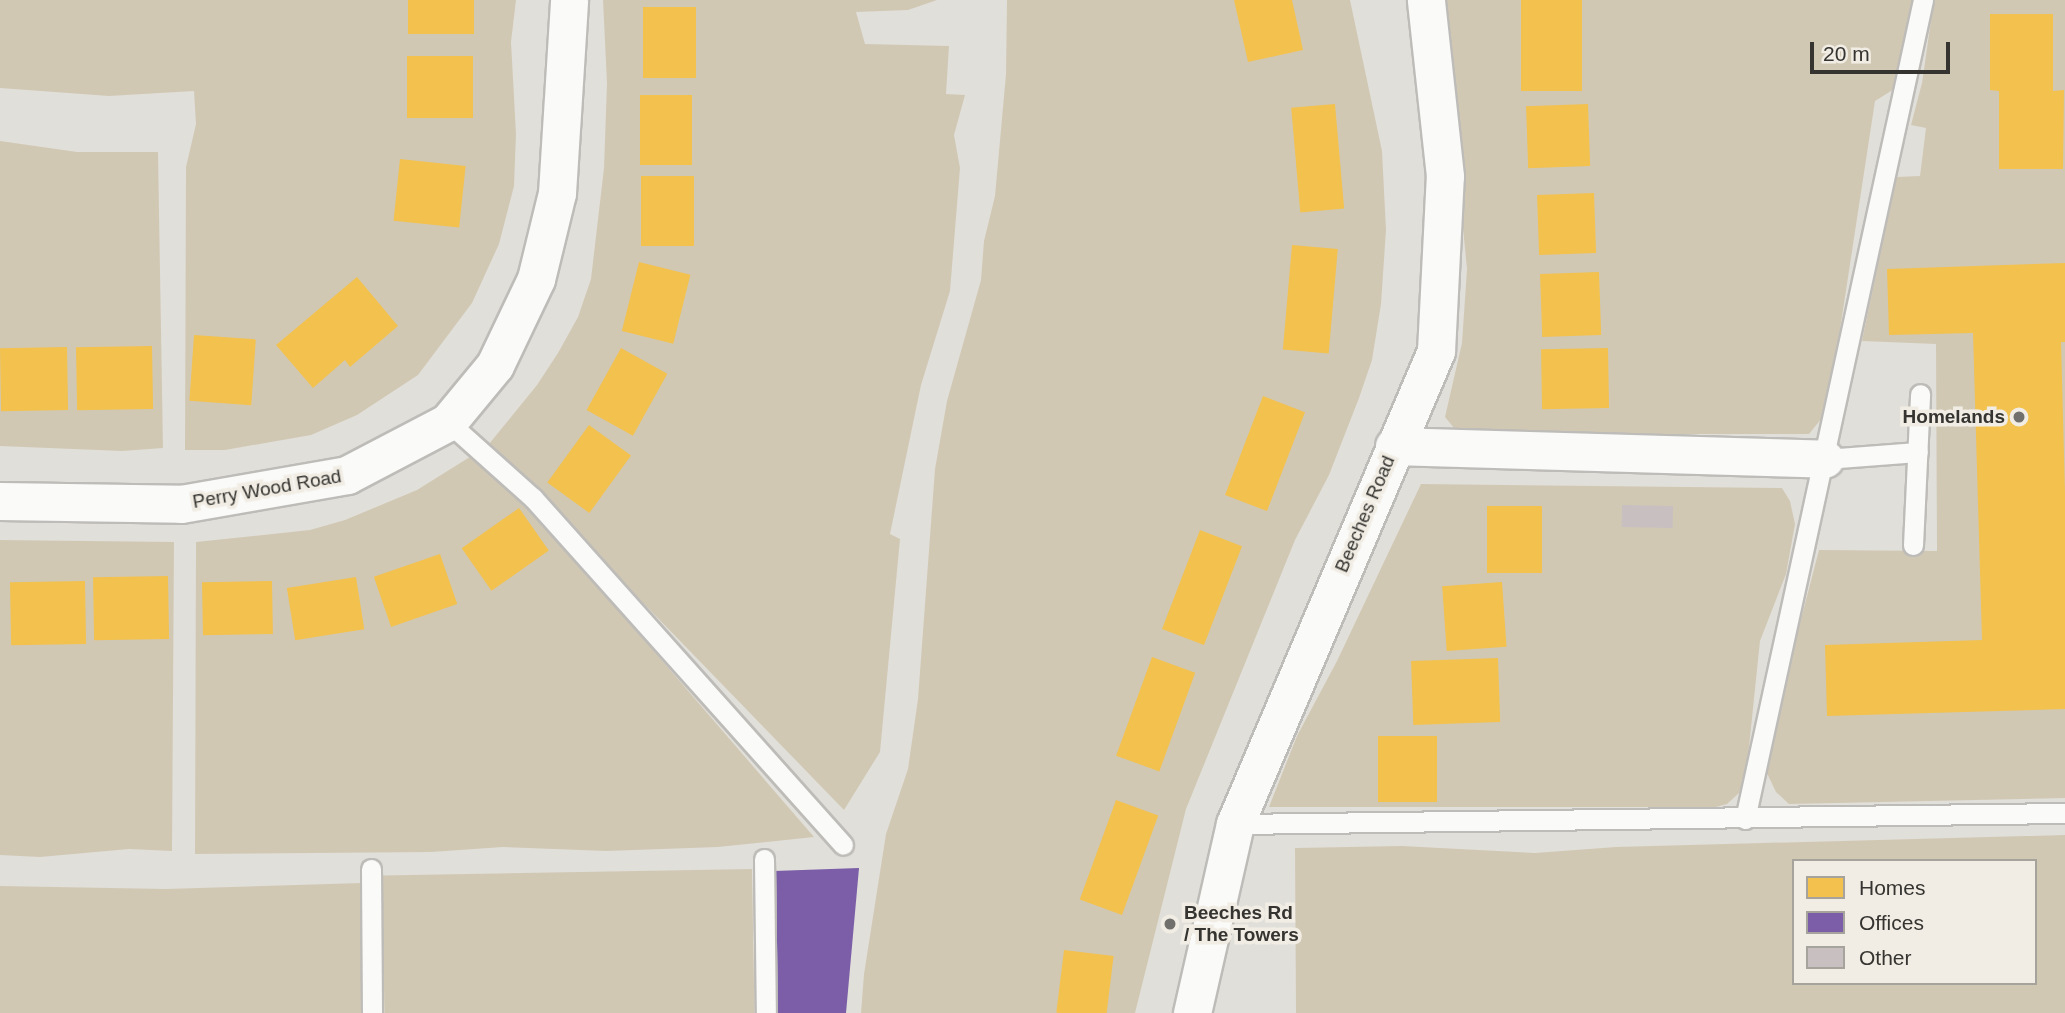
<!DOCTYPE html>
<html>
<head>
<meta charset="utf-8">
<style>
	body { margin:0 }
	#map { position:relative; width:2065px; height:1013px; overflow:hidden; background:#e1dfda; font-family:Helvetica,sans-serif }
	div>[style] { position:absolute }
	.green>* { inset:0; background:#d1c8b4; transform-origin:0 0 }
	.homes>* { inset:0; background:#f2c14e; transform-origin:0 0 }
	.offices>* { inset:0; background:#7b5ea7 }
	.building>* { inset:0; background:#c8bfc1; transform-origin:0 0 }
	.roads { filter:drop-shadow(2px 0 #bebcb8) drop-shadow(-2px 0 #bebcb8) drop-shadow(0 2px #bebcb8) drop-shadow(0 -2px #bebcb8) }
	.service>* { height:19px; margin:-9.5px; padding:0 9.5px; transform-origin:9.5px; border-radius:9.5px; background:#fafaf9 }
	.minor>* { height:37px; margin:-18.5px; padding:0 18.5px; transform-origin:18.5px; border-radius:18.5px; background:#fafaf9 }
	.dots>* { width:19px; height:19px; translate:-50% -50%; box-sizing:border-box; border:4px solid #f1ede4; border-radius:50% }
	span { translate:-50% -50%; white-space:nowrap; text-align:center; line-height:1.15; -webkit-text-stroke:7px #f1ede4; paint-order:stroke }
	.poi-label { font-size:19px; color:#353430; font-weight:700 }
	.right { translate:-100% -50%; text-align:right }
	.left { translate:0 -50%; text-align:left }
	.street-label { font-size:19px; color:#353430 }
	.legend { position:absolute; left:1792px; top:859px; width:245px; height:126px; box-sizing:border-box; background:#f1ede4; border:2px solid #a6a39c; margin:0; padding:9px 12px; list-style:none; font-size:21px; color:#353430 }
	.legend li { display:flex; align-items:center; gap:14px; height:35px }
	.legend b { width:35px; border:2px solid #a6a39c }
	.scale { position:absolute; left:1810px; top:42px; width:140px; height:32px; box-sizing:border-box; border:4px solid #353430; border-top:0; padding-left:9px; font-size:21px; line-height:24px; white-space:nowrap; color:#353430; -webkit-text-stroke:5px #f1ede4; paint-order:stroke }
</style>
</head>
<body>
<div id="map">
	<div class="green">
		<div style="clip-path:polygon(0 0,516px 0,511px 42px,516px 134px,514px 186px,499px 244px,472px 303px,418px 375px,357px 415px,311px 435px,225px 450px,185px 450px,186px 167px,196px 124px,194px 91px,109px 96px,0 88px)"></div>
		<div style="clip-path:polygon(603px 0,937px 0,908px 10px,856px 12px,865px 44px,949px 46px,946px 94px,965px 95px,954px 135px,960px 168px,950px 291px,921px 385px,890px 534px,900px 539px,880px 752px,844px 810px,489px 444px,537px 385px,558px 353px,578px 317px,591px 279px,604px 168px,607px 83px)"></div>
		<div style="clip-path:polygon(1007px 0,1350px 0,1382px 151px,1386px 230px,1381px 304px,1372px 360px,1359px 398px,1329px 475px,1295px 540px,1186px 809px,1135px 1013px,861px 1013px,864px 974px,886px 834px,908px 769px,918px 699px,935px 469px,947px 401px,981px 280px,984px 241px,995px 196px,1006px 74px)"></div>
		<div style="clip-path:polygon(1441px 0,1913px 0,1898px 64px,1899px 86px,1875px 101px,1839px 336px,1822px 418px,1809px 434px,1475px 434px,1454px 428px,1445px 417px,1462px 343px,1467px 269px)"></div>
		<div style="clip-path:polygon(1934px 0,2065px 0,2065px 798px,1789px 804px,1776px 792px,1763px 765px,1819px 550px,1937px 551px,1936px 344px,1862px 341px,1896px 177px,1920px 176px,1926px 128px,1911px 125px,1922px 83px)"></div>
		<div style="clip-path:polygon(0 141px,77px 152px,158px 152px,163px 448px,122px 451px,0 446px)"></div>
		<div style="clip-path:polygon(473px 455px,528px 505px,814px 837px,718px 847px,606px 851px,503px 847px,431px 852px,195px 854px,196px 542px,310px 530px,345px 520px,417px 490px)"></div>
		<div style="clip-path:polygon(1421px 484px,1782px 488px,1790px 501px,1795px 524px,1786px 574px,1760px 641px,1746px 776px,1739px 793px,1727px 804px,1716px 807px,1269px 807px,1297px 736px,1337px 661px)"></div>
		<div style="clip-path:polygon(0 540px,174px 542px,172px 851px,129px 849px,40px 857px,0 855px)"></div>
		<div style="clip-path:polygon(evenodd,2065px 835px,2065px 1013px,1296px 1013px,1295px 848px,1402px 846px,1535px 853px,1616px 847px,2065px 835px,1794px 861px,2035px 861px,2035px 983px,1794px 983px,1794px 861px)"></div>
		<div style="left:752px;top:869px;width:144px;height:370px;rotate:89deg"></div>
		<div style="clip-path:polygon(362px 883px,363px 1013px,0 1013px,0 886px,166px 889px)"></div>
	</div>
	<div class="homes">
		<div style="left:408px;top:0;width:66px;height:34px"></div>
		<div style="clip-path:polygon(1234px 0,1292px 0,1303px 50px,1248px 62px)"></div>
		<div style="left:1521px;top:0;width:61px;height:91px"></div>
		<div style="left:696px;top:7px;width:71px;height:53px;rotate:90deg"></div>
		<div style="clip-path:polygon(1990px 14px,2053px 14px,2053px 91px,2064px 90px,2063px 169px,1999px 169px,1999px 91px,1990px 90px)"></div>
		<div style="left:407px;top:56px;width:66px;height:62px"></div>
		<div style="left:640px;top:95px;width:52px;height:70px"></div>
		<div style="left:1335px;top:104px;width:105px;height:44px;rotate:85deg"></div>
		<div style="left:1588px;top:104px;width:62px;height:62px;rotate:88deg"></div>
		<div style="left:400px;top:159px;width:66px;height:62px;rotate:6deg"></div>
		<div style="left:641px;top:176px;width:53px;height:70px"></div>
		<div style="left:1594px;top:193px;width:60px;height:57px;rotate:88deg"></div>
		<div style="left:1292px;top:245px;width:46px;height:105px;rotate:5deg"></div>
		<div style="left:639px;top:262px;width:53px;height:71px;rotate:14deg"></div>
		<div style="clip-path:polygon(2065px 263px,2065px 342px,2061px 342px,2065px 493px,2065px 709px,1827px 716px,1825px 645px,1982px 640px,1973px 333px,1889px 335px,1887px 269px)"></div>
		<div style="left:1599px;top:272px;width:63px;height:59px;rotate:88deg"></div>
		<div style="clip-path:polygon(357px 277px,398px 326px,350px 367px,345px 360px,313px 388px,276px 345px)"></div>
		<div style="left:194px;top:335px;width:62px;height:66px;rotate:4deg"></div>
		<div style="left:152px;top:346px;width:63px;height:76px;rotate:89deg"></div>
		<div style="left:67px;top:347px;width:63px;height:67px;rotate:89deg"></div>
		<div style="left:621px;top:348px;width:53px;height:71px;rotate:29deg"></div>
		<div style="left:1608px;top:348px;width:60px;height:67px;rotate:89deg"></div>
		<div style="left:1263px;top:396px;width:45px;height:106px;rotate:21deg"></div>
		<div style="left:589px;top:425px;width:52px;height:71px;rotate:36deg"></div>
		<div style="left:1487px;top:506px;width:55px;height:67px"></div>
		<div style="left:519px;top:508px;width:52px;height:70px;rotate:55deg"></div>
		<div style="left:1200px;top:530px;width:45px;height:106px;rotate:21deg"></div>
		<div style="left:440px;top:554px;width:53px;height:70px;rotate:71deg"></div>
		<div style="left:168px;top:576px;width:63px;height:75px;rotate:89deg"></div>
		<div style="left:356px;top:577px;width:53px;height:70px;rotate:81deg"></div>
		<div style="left:85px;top:581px;width:63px;height:75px;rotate:89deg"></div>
		<div style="left:272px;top:581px;width:53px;height:70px;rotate:89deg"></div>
		<div style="left:1502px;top:582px;width:65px;height:60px;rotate:86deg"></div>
		<div style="left:1152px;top:657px;width:46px;height:105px;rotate:20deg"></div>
		<div style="left:1498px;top:658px;width:64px;height:87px;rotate:88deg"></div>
		<div style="left:1378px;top:736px;width:59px;height:66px"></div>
		<div style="left:1116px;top:800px;width:45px;height:106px;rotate:20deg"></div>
		<div style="left:1064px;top:950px;width:50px;height:63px;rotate:7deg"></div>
	</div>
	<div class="offices">
		<div style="clip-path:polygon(859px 868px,846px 1013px,775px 1013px,774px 871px)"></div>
	</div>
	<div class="building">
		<div style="left:1622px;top:505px;width:51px;height:22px;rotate:1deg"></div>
	</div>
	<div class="roads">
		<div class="service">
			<div style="left:448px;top:422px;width:114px;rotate:41.8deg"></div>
			<div style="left:533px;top:498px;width:465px;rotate:48.2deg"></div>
			<div style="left:1825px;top:459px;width:93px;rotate:-4.3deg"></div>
			<div style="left:1913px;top:545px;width:151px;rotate:-87.3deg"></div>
			<div style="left:1745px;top:819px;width:838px;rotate:-77.74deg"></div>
			<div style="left:1235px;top:824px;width:830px;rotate:-0.76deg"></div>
			<div style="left:764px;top:859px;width:154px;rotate:89.3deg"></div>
			<div style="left:371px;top:869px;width:144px;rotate:89.6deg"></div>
		</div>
		<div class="minor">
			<div style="left:1394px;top:446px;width:431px;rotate:1.7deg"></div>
			<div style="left:0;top:501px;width:181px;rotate:0.9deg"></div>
			<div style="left:181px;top:504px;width:169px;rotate:-9.9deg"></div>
			<div style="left:347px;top:475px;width:114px;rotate:-27.7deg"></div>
			<div style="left:448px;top:422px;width:74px;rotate:-50.5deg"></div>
			<div style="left:495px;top:365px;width:95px;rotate:-64.5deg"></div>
			<div style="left:536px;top:279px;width:89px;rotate:-76.3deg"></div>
			<div style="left:557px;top:193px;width:193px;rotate:-86.4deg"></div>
			<div style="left:1192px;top:1013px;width:194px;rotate:-77.2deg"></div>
			<div style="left:1235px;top:824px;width:514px;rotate:-66.98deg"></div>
			<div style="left:1436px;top:351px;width:175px;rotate:-87.1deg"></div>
			<div style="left:1445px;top:176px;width:177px;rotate:-96.2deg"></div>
		</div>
	</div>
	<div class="dots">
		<div style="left:2019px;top:417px;background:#71706c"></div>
		<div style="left:1170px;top:924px;background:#71706c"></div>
	</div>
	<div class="poi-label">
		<span class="right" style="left:2005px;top:417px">Homelands</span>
		<span class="left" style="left:1184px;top:924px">Beeches Rd<br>/ The Towers</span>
	</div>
	<div class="street-label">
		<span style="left:267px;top:489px;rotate:-10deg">Perry Wood Road</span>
		<span style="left:1365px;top:514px;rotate:-67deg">Beeches Road</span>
	</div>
	<ul class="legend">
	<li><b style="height:19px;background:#f2c14e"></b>Homes</li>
	<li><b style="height:19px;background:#7b5ea7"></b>Offices</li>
	<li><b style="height:19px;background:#c8bfc1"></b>Other</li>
	</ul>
	<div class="scale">20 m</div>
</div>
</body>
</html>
